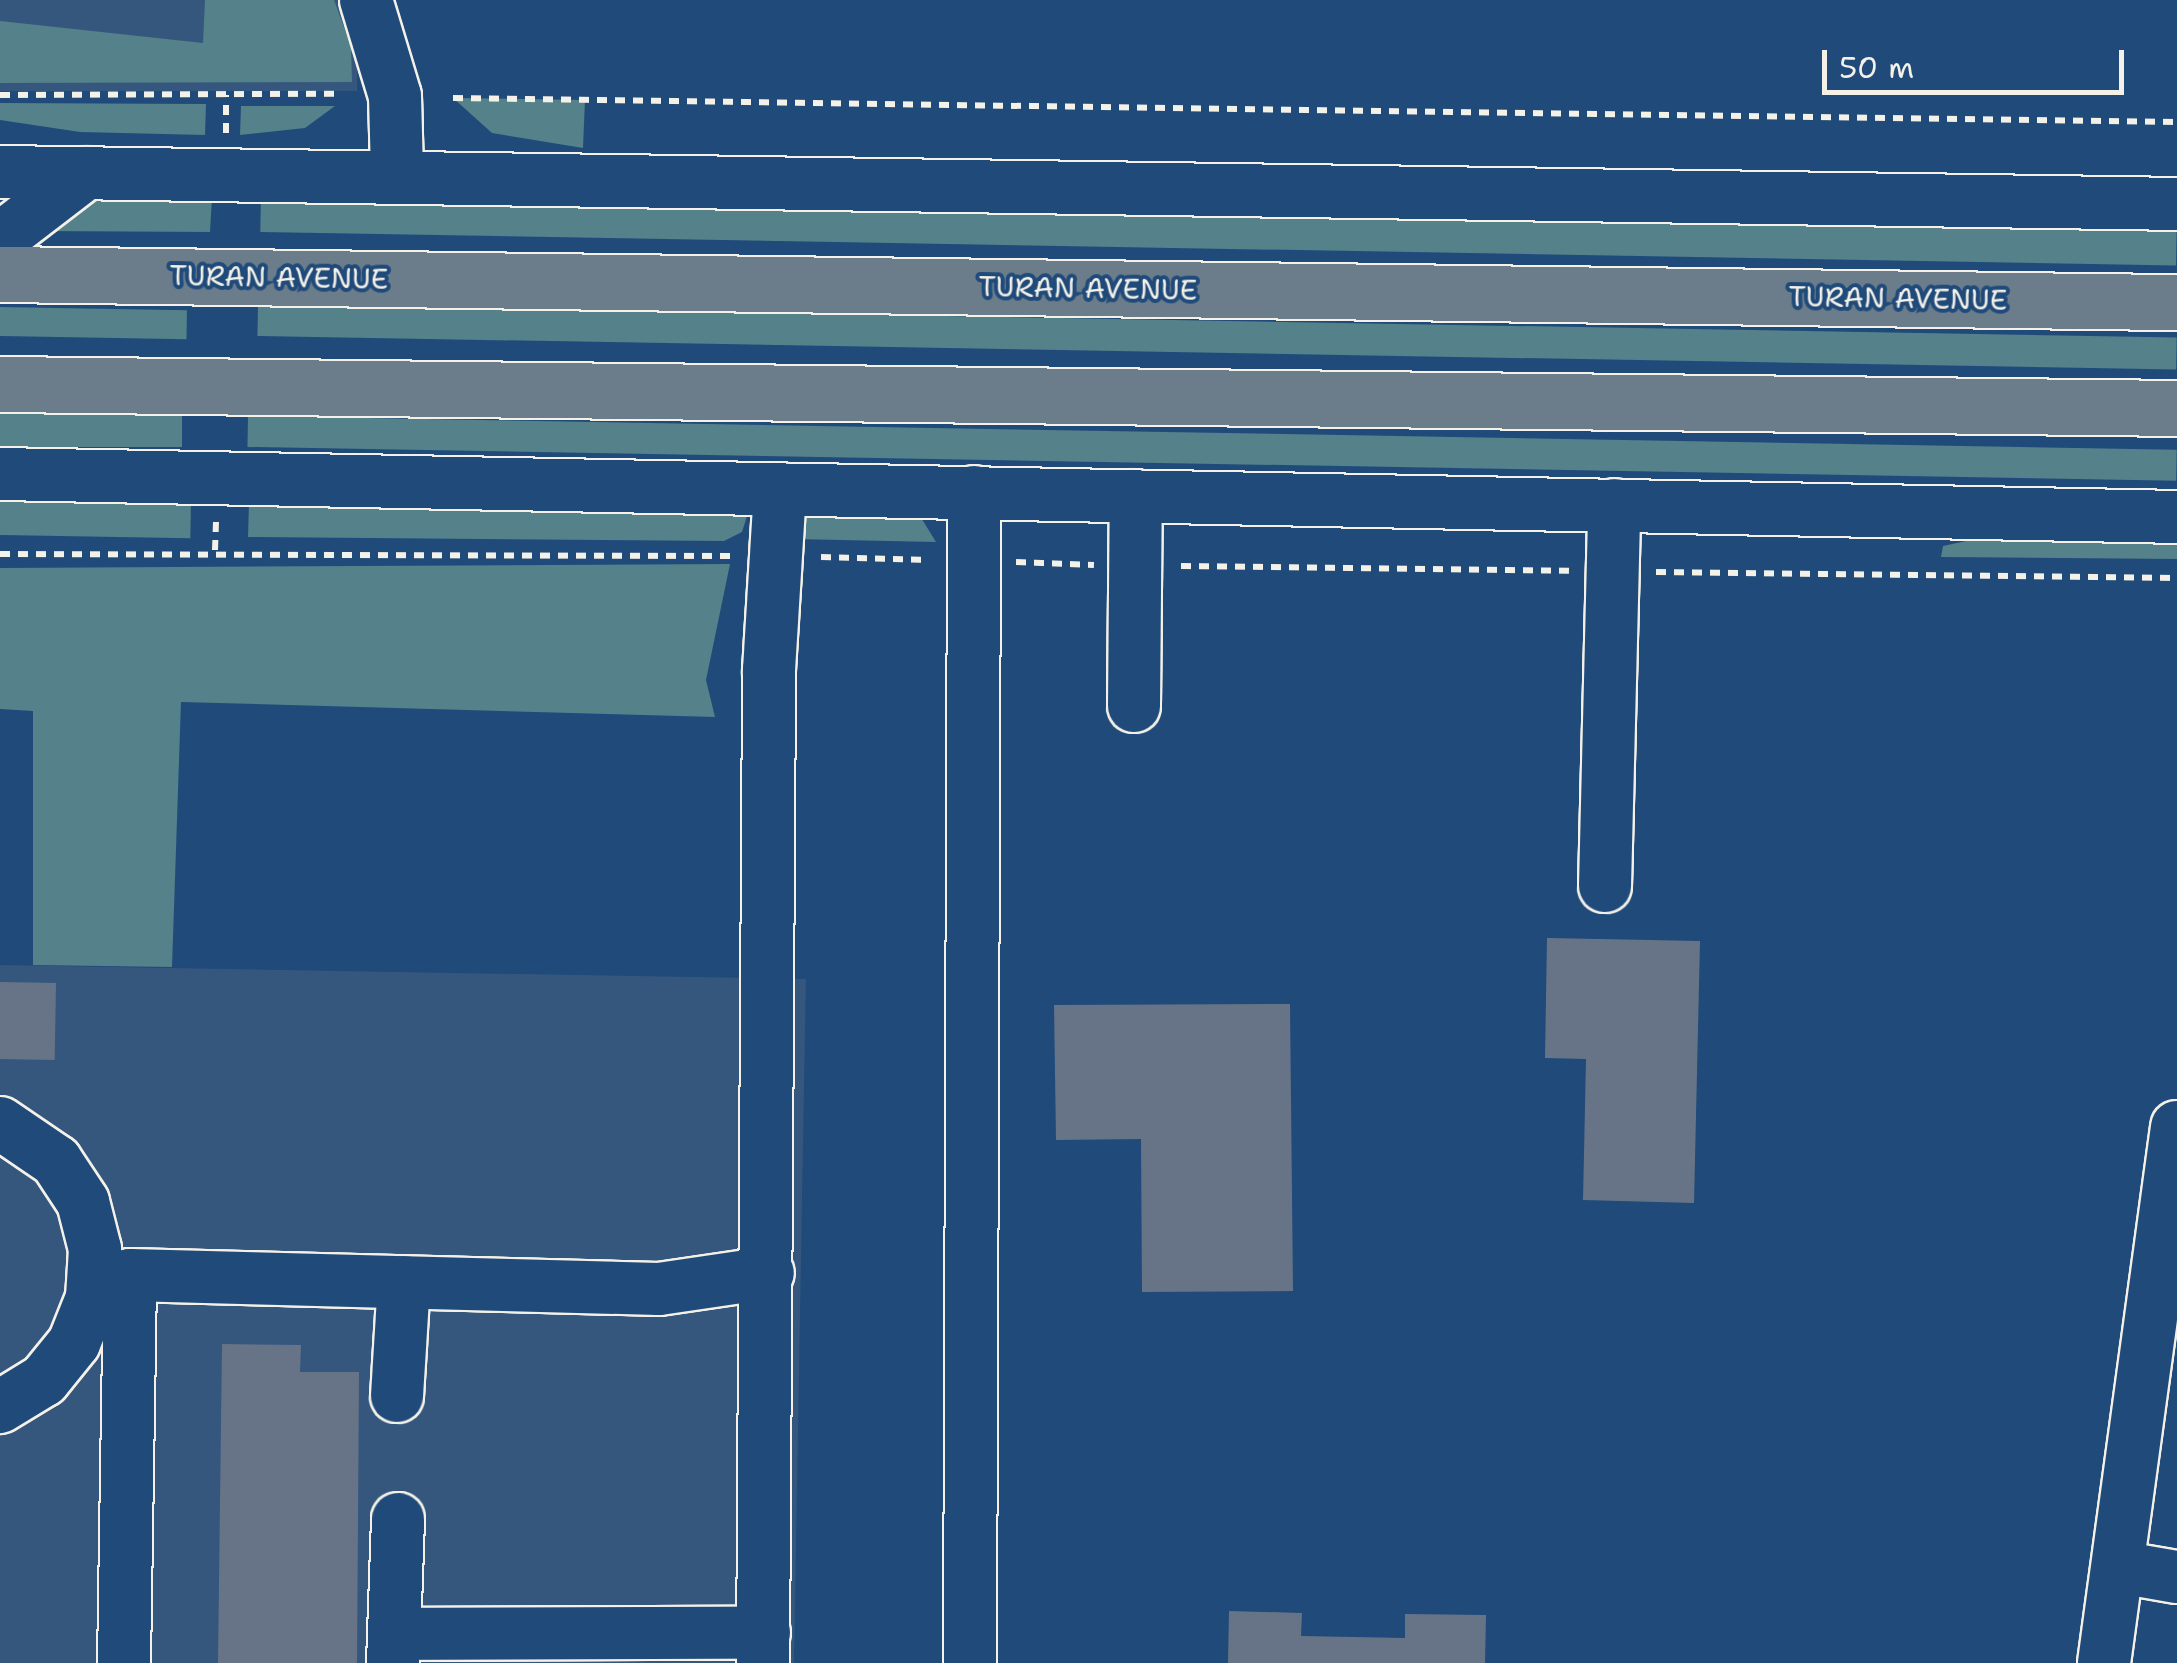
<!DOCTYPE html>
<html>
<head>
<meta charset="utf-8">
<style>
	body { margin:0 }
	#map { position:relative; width:2177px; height:1663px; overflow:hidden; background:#1f4a7a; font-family:"Shantell Sans",sans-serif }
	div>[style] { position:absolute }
	.built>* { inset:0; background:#35577e; transform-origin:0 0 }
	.green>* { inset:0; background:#54818a; transform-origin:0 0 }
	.building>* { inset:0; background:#677487; transform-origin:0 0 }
	.path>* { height:6px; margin-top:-3px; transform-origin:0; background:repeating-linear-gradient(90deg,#f4f1e8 0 10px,transparent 0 18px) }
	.roads { filter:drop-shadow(2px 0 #f4f1e8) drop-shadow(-2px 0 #f4f1e8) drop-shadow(0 2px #f4f1e8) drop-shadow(0 -2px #f4f1e8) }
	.minor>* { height:52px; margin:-26px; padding:0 26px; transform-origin:26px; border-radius:26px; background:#1f4a7a }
	.major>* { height:55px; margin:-27.5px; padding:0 27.5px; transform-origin:27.5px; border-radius:27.5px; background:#6b7d8b }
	span { translate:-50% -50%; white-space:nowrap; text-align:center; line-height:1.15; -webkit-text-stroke:8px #1f4a7a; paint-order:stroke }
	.street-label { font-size:28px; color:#f4f1e8 }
	.scale { position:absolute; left:1822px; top:50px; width:302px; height:45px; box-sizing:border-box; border:5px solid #f4f1e8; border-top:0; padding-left:12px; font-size:30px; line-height:35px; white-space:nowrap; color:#f4f1e8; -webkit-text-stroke:8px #1f4a7a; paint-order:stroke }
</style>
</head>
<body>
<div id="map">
	<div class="built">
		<div style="left:0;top:0;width:357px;height:91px"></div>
		<div style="left:0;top:965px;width:806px;height:698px;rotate:1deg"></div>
	</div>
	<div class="green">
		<div style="clip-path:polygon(205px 0,334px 0,351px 46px,352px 82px,0 83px,0 21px,203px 43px)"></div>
		<div style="clip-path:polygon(453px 98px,585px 100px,583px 148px,492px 133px)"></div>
		<div style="clip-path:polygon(0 103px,206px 104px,205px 135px,80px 132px,0 120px)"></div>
		<div style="clip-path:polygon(241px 106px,335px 106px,305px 128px,240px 135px)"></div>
		<div style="left:261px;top:192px;width:1916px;height:40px;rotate:1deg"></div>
		<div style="clip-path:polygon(70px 195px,212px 198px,210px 232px,33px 231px)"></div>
		<div style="left:258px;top:304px;width:1919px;height:32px;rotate:1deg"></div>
		<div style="left:0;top:307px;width:187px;height:29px;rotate:1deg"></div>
		<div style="left:0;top:411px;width:182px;height:36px"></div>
		<div style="left:248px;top:416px;width:1929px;height:31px;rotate:1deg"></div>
		<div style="left:0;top:499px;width:191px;height:36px;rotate:1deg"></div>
		<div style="clip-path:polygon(249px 502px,749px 510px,742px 532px,724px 541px,248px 537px)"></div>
		<div style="clip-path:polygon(811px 509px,917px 511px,936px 542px,794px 539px)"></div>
		<div style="clip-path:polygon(2031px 527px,2177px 530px,2177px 559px,1941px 557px,1943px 546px)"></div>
		<div style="clip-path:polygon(730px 564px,706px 680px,715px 717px,181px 702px,172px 967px,33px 965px,33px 711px,0 709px,0 568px)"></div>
	</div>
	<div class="building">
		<div style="clip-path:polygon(1547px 938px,1700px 941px,1694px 1203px,1583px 1200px,1586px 1059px,1545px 1058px)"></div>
		<div style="left:0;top:982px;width:56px;height:77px;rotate:1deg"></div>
		<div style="clip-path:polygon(1290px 1004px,1293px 1291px,1142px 1292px,1141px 1139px,1056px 1140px,1054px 1005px)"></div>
		<div style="clip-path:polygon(222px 1344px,301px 1345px,300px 1372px,359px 1372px,357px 1663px,218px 1663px)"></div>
		<div style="clip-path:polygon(1229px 1611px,1302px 1613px,1301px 1636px,1405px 1638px,1405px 1614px,1486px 1615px,1485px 1663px,1228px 1663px)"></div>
	</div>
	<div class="path">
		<div style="left:0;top:95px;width:339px;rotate:-0.2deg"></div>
		<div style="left:453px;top:98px;width:1724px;rotate:0.8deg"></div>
		<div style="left:226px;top:133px;width:38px;rotate:-90deg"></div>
		<div style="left:215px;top:550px;width:28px;rotate:-88deg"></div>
		<div style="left:0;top:554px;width:734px;rotate:0.16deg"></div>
		<div style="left:821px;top:557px;width:108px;rotate:1.6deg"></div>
		<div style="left:1016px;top:562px;width:78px;rotate:2.2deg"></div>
		<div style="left:1181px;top:566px;width:388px;rotate:0.7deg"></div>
		<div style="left:1656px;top:572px;width:521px;rotate:0.66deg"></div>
	</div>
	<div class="roads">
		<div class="minor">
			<div style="left:366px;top:0;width:100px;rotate:73.2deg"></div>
			<div style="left:395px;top:96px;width:77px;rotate:88.5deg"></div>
			<div style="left:0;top:172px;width:2177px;rotate:0.84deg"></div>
			<div style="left:0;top:239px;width:108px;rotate:-37.5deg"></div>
			<div style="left:0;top:474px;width:2177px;rotate:1.13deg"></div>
			<div style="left:1134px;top:706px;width:210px;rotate:-89.5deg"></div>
			<div style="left:1605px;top:886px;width:381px;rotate:-88.6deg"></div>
			<div style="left:0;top:1123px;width:68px;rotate:34.2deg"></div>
			<div style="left:56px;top:1161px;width:49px;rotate:56.6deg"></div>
			<div style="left:83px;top:1202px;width:49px;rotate:75.7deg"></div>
			<div style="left:95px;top:1249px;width:49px;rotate:93.5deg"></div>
			<div style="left:92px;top:1298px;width:48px;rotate:111.8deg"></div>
			<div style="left:74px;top:1343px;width:48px;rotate:129deg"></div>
			<div style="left:44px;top:1380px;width:52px;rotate:148.5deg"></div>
			<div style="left:92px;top:1298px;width:44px;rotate:-31.2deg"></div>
			<div style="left:130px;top:1275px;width:529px;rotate:1.52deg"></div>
			<div style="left:659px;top:1289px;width:110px;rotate:-8.4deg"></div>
			<div style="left:397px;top:1396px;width:114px;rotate:-86.5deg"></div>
			<div style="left:2119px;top:1567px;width:59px;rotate:9.8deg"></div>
			<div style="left:394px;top:1634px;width:370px;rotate:-0.2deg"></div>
			<div style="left:124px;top:1663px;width:388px;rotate:-89.1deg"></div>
			<div style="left:393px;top:1663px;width:144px;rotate:-88deg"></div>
			<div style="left:763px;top:1663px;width:993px;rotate:-89.65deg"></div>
			<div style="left:769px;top:670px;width:181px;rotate:-86.5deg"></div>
			<div style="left:970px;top:1663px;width:1171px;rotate:-89.8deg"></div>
			<div style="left:2104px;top:1663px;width:541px;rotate:-82.24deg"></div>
		</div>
		<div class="major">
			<div style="left:0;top:274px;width:2177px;rotate:0.74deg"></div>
			<div style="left:0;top:384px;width:2177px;rotate:0.63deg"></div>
		</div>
	</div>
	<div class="street-label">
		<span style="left:279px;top:277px;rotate:1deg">TURAN AVENUE</span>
		<span style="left:1088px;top:288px;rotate:1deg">TURAN AVENUE</span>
		<span style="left:1898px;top:298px;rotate:1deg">TURAN AVENUE</span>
	</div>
	<div class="scale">50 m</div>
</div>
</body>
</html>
